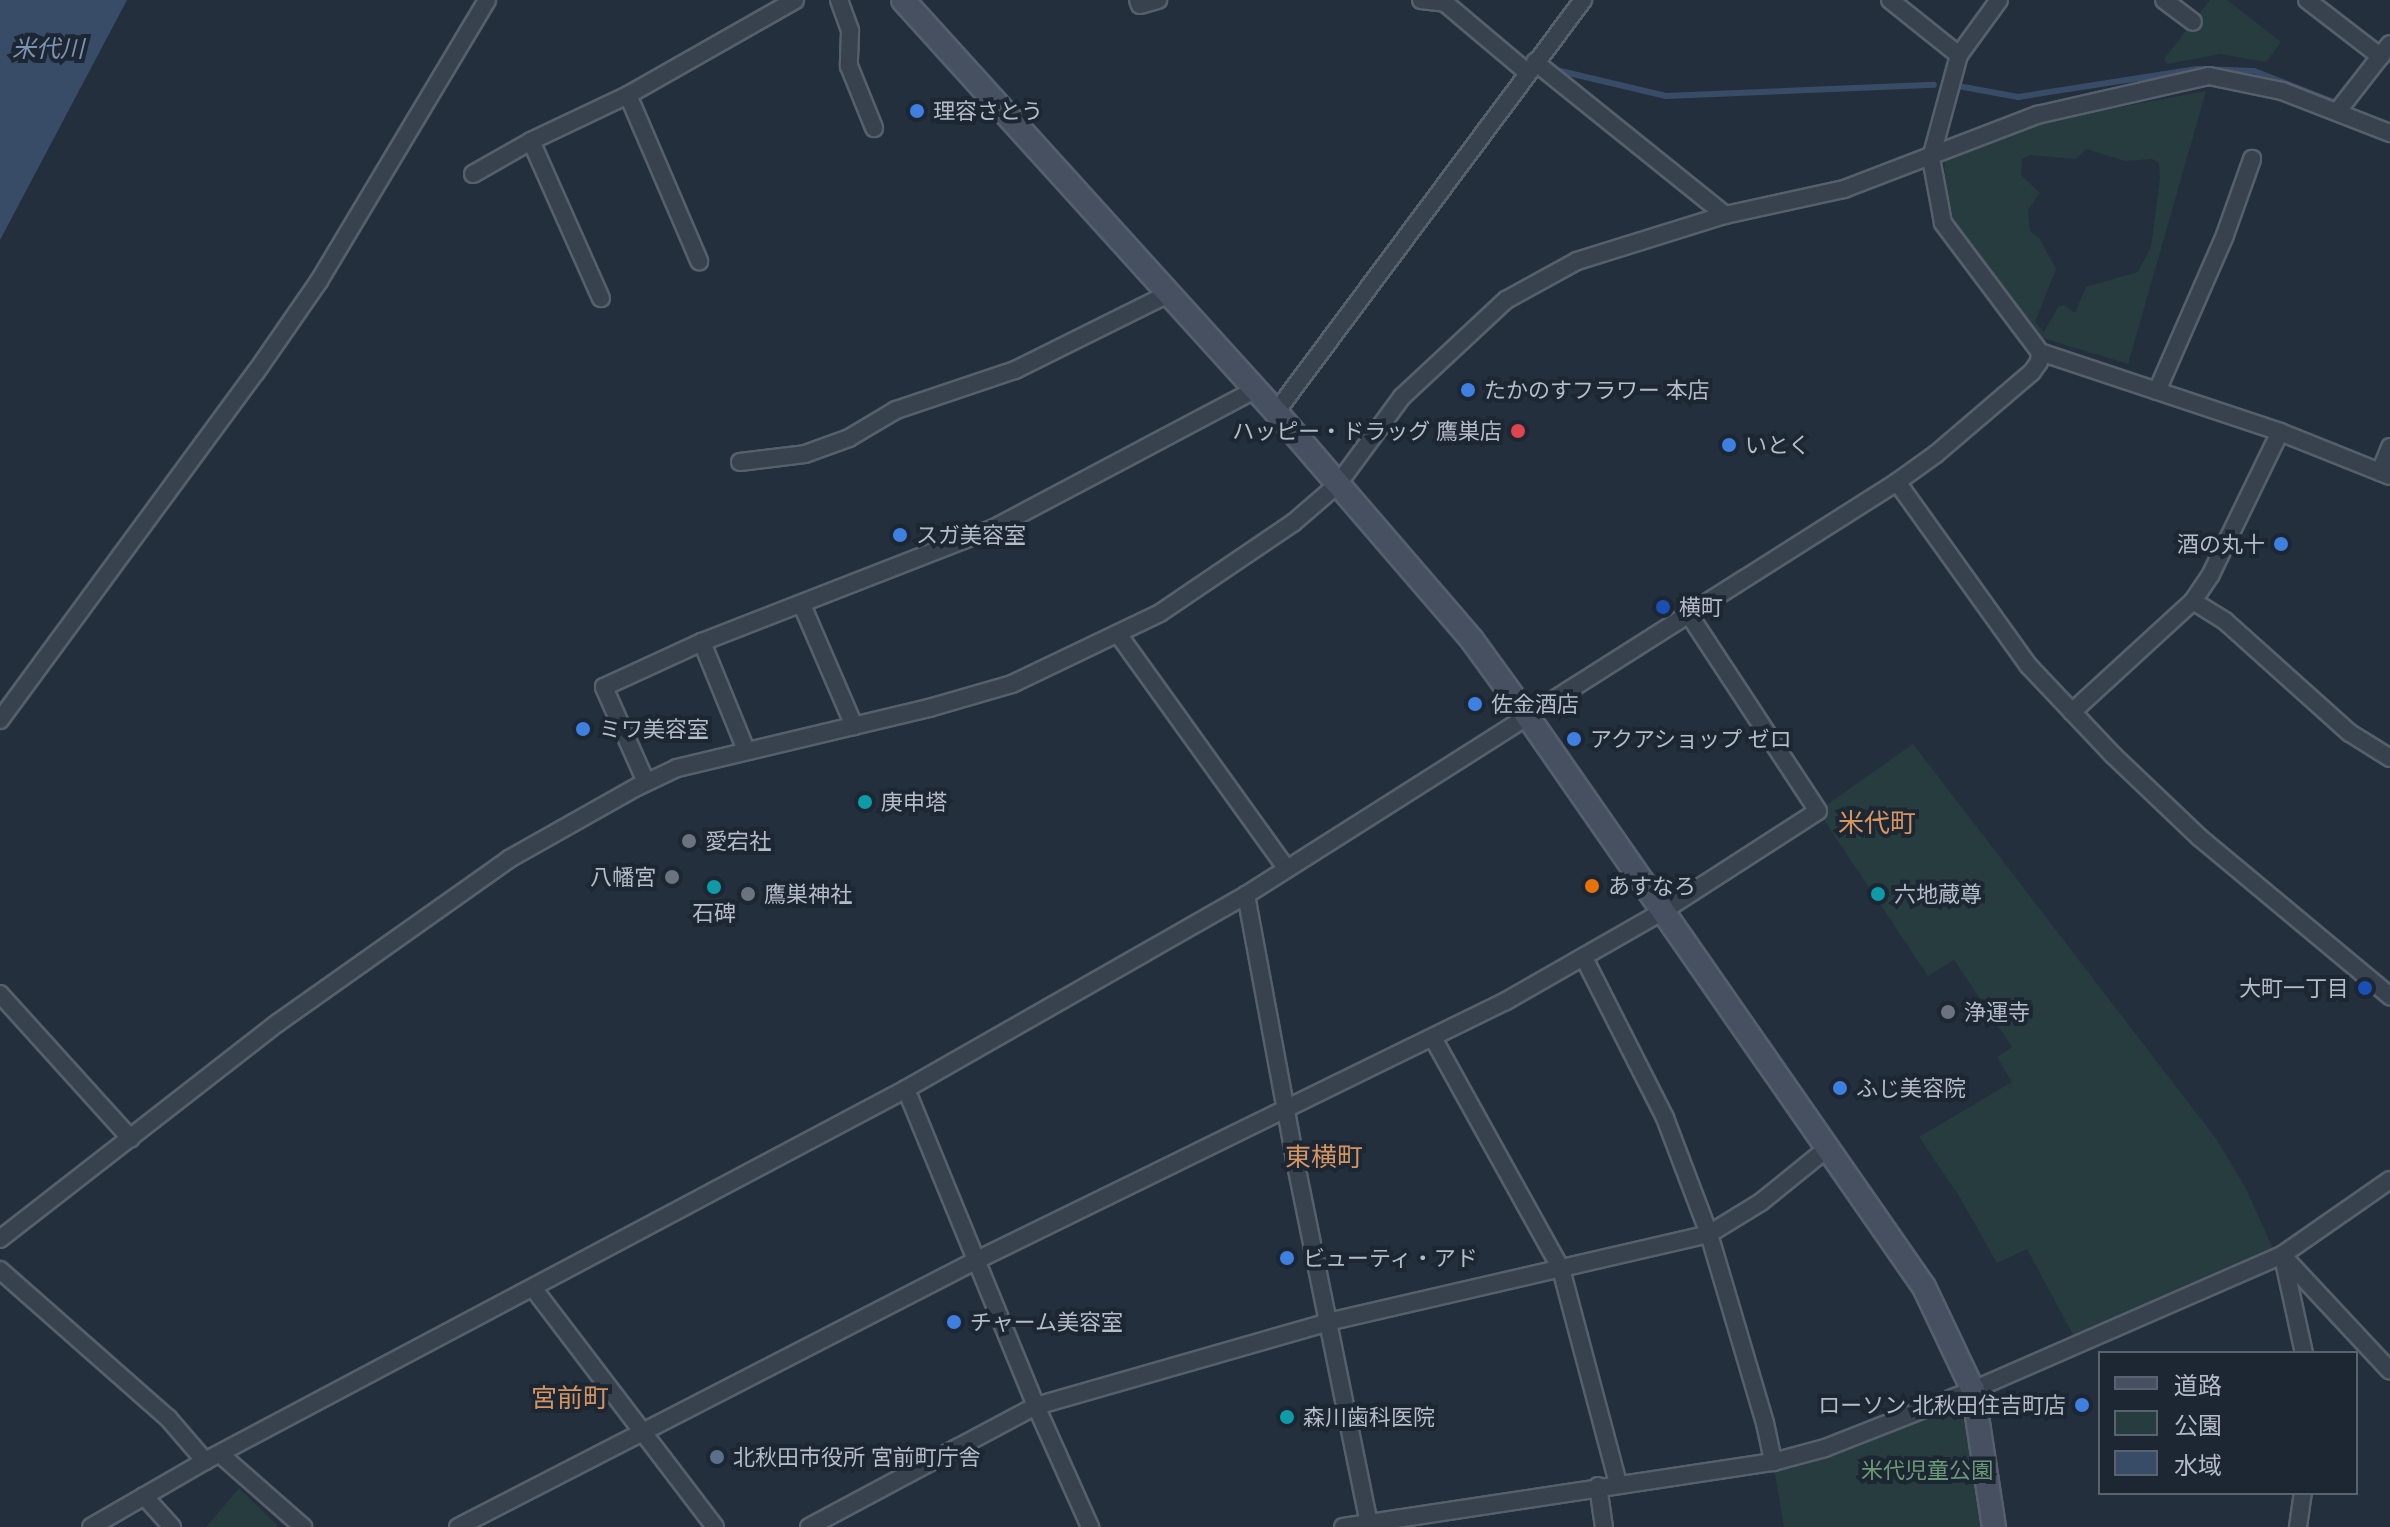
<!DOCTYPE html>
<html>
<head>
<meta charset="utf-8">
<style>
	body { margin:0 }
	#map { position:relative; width:2390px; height:1527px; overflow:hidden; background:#242f3e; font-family:"Open Sans","Noto Sans JP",sans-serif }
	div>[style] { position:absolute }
	.green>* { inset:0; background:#263c3f }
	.water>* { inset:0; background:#394c67 }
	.stream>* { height:6px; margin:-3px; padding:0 3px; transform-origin:3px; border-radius:3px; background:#394c67 }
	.roads { filter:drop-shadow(2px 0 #565f6c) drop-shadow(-2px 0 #565f6c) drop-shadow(0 2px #565f6c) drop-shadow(0 -2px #565f6c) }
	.street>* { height:16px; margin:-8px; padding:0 8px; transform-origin:8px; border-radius:8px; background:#38414e }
	.secondary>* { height:22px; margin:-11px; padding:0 11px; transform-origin:11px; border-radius:11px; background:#465061 }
	.dots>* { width:22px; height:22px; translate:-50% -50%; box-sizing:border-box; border:4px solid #1d2633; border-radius:50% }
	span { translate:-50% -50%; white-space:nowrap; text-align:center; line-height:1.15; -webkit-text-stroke:8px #1d2633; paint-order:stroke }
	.poi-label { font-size:22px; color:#b4bcc9 }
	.left { translate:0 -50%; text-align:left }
	.right { translate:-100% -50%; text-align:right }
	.park-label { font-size:22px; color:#6b9a76 }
	.water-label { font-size:24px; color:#7c92b1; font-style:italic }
	.quarter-label { font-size:26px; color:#d59563 }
	.legend { position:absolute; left:2098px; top:1351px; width:260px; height:144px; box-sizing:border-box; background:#1d2633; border:2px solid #59626f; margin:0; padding:10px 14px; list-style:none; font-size:24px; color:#b4bcc9 }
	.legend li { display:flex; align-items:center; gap:16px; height:40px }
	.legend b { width:40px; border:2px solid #59626f }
</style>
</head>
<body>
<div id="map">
	<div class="green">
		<div style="clip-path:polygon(2210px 0,2227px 0,2281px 42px,2266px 62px,2220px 54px,2167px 64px,2164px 59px)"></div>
		<div style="clip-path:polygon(evenodd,2206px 91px,2128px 364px,2043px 338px,1956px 229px,1944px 180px,1945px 160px,2040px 122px,2206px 91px,2086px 149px,2125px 161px,2152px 159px,2159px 163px,2160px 178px,2151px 247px,2138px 272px,2086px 287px,2075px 313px,2064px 305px,2058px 307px,2044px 332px,2035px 322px,2056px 269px,2040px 239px,2030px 231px,2028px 210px,2040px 193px,2021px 175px,2022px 159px,2030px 155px,2076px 159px,2086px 149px)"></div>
		<div style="clip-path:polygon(1913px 744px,2217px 1140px,2245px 1187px,2277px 1257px,2078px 1344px,2027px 1249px,1997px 1263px,1959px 1196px,1919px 1137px,2012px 1082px,1997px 1057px,2012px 1047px,1954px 960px,1928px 976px,1818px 811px)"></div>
		<div style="clip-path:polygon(1973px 1390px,1994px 1527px,1784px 1527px,1773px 1462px)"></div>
		<div style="clip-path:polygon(239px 1488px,279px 1527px,206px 1527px)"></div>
	</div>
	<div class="water">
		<div style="clip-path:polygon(0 0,127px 0,0 240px)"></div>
	</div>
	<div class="stream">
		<div style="left:1556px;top:70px;width:113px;rotate:13.3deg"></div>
		<div style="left:1666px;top:96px;width:268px;rotate:-2.4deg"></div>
		<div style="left:1958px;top:86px;width:61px;rotate:10.4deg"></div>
		<div style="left:2018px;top:97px;width:181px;rotate:-8.9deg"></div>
		<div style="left:2197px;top:69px;width:57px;rotate:2deg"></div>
		<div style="left:2254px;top:71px;width:93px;rotate:21.3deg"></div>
	</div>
	<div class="roads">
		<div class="street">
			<div style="left:839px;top:0;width:33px;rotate:70deg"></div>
			<div style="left:850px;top:31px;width:35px;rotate:92deg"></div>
			<div style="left:849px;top:66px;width:67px;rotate:68deg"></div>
			<div style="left:1138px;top:0;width:5px;rotate:68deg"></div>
			<div style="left:1140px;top:5px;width:19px;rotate:-16deg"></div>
			<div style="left:1421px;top:0;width:24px;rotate:7deg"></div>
			<div style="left:1445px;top:3px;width:107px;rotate:40.1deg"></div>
			<div style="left:1890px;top:0;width:88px;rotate:38.6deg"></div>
			<div style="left:1999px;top:0;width:68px;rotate:126deg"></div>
			<div style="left:1959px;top:55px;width:107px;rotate:105.2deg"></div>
			<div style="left:1931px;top:158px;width:66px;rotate:79.5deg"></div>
			<div style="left:1943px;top:223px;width:161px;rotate:53.1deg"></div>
			<div style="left:2040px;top:352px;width:253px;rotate:18.4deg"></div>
			<div style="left:2280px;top:432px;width:118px;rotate:21.8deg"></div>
			<div style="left:2164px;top:0;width:36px;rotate:37deg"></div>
			<div style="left:2307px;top:0;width:93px;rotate:37.6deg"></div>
			<div style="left:1535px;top:62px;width:244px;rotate:38.8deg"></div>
			<div style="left:628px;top:95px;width:181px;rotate:66.8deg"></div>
			<div style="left:2337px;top:112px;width:86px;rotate:-52.1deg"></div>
			<div style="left:531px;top:141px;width:172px;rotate:66deg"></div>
			<div style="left:473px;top:174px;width:67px;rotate:-29.6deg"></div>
			<div style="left:531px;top:141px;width:107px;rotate:-25.4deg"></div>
			<div style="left:628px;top:95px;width:192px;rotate:-29.6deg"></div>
			<div style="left:2157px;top:391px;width:170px;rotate:-66.4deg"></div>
			<div style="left:2225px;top:235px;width:81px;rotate:-70.4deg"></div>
			<div style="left:1276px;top:412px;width:514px;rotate:-53.31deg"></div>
			<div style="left:740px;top:462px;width:65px;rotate:-7deg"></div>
			<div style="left:805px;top:454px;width:47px;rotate:-20deg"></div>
			<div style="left:849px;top:438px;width:55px;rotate:-30.8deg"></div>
			<div style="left:896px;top:410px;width:126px;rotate:-18.6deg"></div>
			<div style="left:1015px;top:370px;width:173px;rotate:-26.4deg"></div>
			<div style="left:2380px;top:472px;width:27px;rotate:-68deg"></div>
			<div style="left:1897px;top:482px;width:225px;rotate:54.4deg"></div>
			<div style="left:2028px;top:665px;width:124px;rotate:46.6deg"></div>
			<div style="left:2113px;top:755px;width:119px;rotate:43.6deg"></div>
			<div style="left:2199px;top:837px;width:249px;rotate:39.8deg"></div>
			<div style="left:2193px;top:601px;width:38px;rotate:32deg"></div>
			<div style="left:2225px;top:621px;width:168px;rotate:41.9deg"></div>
			<div style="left:2350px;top:733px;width:47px;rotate:32deg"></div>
			<div style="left:802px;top:605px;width:132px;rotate:66.7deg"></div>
			<div style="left:1118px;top:634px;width:289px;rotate:54.3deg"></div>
			<div style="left:2072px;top:712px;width:164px;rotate:-42.5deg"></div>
			<div style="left:2193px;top:601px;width:32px;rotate:-56deg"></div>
			<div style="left:2211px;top:574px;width:158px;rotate:-64.1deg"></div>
			<div style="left:0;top:720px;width:432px;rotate:-53.7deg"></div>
			<div style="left:256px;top:372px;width:111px;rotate:-55.3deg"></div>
			<div style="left:319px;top:281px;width:327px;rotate:-59.1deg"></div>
			<div style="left:746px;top:750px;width:117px;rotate:-112.2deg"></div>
			<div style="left:702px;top:642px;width:313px;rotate:-21.3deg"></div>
			<div style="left:994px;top:528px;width:297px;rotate:-27.9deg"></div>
			<div style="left:646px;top:782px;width:104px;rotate:-113.9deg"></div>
			<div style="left:604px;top:687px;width:108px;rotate:-24.7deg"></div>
			<div style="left:1246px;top:895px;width:269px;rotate:79.5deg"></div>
			<div style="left:1295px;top:1160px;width:375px;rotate:78.5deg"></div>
			<div style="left:1584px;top:958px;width:179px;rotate:63.1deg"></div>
			<div style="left:1665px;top:1118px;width:124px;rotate:69.2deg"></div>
			<div style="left:1709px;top:1234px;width:197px;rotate:73.5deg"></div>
			<div style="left:1765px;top:1423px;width:40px;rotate:78deg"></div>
			<div style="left:0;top:994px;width:195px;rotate:47.9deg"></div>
			<div style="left:1433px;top:1038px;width:264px;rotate:61deg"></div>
			<div style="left:1561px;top:1269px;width:221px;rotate:75.1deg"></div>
			<div style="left:906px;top:1089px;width:343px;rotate:67.7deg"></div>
			<div style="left:1036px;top:1406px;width:133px;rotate:65.9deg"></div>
			<div style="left:0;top:1239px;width:353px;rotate:-37.9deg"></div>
			<div style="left:279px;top:1022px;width:282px;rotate:-35.3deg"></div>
			<div style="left:509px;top:859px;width:147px;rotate:-29.4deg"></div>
			<div style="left:637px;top:787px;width:44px;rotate:-25.4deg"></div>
			<div style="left:677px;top:768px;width:259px;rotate:-13.4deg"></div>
			<div style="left:929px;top:708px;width:86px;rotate:-16.1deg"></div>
			<div style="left:1012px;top:684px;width:164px;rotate:-25.6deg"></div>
			<div style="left:1160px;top:613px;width:161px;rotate:-34.1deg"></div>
			<div style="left:1293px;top:523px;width:60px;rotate:-40.9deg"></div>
			<div style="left:1338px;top:484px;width:108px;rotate:-53.7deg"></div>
			<div style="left:1402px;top:397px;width:142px;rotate:-43deg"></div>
			<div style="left:1506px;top:300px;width:81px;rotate:-28.8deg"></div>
			<div style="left:1577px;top:261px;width:155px;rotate:-17.3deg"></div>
			<div style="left:1725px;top:215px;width:122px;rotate:-12.3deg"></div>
			<div style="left:1844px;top:189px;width:207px;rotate:-21deg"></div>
			<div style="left:2037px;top:115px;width:176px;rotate:-12.8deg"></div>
			<div style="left:2209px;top:76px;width:75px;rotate:11.6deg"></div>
			<div style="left:2282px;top:91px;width:116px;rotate:21.3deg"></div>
			<div style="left:2282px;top:1255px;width:158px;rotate:47deg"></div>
			<div style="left:2283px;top:1257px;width:98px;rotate:77.7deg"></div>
			<div style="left:0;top:1270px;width:224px;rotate:41.4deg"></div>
			<div style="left:168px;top:1418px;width:57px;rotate:49.3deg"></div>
			<div style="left:533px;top:1288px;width:300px;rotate:52.7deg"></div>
			<div style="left:220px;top:1454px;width:111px;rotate:41.3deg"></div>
			<div style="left:1598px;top:1486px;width:41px;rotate:81.7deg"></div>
			<div style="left:144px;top:1496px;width:42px;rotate:47.9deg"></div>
			<div style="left:91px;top:1527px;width:132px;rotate:-30.1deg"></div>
			<div style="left:205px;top:1461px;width:794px;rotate:-27.95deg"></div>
			<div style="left:906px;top:1089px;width:391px;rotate:-29.7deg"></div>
			<div style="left:1246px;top:895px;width:771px;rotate:-32.39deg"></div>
			<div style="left:1897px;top:482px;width:48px;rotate:-35.7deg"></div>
			<div style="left:1936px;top:454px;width:126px;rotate:-40.5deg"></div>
			<div style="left:2032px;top:372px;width:12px;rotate:-55deg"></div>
			<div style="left:2039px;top:362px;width:10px;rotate:-84deg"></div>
			<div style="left:458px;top:1527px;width:581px;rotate:-27.23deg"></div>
			<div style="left:975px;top:1261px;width:591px;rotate:-26.09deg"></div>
			<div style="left:1506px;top:1001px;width:181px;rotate:-29.8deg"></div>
			<div style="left:1663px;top:911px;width:184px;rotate:-32.8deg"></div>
			<div style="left:1818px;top:811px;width:233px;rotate:-123.3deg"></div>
			<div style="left:809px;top:1527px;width:257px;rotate:-28.1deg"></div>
			<div style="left:1036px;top:1406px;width:304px;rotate:-16deg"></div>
			<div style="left:1328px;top:1322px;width:391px;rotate:-13deg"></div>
			<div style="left:1709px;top:1234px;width:61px;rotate:-31.6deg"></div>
			<div style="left:1761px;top:1202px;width:87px;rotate:-39deg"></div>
			<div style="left:1343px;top:1527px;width:435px;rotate:-8.6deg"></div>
			<div style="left:1773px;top:1462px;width:54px;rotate:-15.1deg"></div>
			<div style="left:1825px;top:1448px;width:159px;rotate:-21.4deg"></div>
			<div style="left:1973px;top:1390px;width:337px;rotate:-23.6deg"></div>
			<div style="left:2282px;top:1255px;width:131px;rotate:-34.8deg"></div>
			<div style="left:2298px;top:1527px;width:34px;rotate:-82deg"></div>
		</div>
		<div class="secondary">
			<div style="left:903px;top:0;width:556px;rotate:47.84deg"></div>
			<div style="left:1276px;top:412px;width:301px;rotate:49.3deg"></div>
			<div style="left:1472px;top:640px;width:95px;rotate:54deg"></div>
			<div style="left:1528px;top:717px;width:694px;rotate:55.21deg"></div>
			<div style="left:1924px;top:1287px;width:114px;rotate:64.6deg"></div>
			<div style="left:1973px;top:1390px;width:139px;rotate:81.3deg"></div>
		</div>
	</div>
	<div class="dots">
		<div style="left:917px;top:111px;background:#3f7fe0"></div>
		<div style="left:1468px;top:390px;background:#3f7fe0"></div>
		<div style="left:1518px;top:431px;background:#e0444e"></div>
		<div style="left:1729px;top:445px;background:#3f7fe0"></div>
		<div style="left:900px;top:535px;background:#3f7fe0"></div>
		<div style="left:2281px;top:544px;background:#3f7fe0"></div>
		<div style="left:1663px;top:607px;background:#1a4fb4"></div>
		<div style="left:1475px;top:704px;background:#3f7fe0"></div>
		<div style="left:583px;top:729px;background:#3f7fe0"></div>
		<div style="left:1574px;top:739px;background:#3f7fe0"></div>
		<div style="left:865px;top:802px;background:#0f9aa8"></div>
		<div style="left:689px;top:841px;background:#6b7280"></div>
		<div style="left:672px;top:877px;background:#6b7280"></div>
		<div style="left:1592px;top:886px;background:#e8710a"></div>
		<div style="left:714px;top:887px;background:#0f9aa8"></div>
		<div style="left:748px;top:894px;background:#6b7280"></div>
		<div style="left:1878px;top:894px;background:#0f9aa8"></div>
		<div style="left:2365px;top:988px;background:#1a4fb4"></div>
		<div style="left:1948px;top:1012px;background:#6b7280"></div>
		<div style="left:1840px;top:1088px;background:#3f7fe0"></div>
		<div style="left:1287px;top:1258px;background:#3f7fe0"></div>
		<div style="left:954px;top:1322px;background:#3f7fe0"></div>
		<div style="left:2082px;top:1405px;background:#3f7fe0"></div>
		<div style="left:1287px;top:1417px;background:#0f9aa8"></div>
		<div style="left:717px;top:1457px;background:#5c6f8a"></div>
	</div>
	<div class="poi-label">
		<span class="left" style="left:933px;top:111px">理容さとう</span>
		<span class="left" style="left:1484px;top:390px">たかのすフラワー 本店</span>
		<span class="right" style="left:1502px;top:431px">ハッピー・ドラッグ 鷹巣店</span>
		<span class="left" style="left:1745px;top:445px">いとく</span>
		<span class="left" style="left:916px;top:535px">スガ美容室</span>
		<span class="right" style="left:2265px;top:544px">酒の丸十</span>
		<span class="left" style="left:1679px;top:607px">横町</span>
		<span class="left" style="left:1491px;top:704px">佐金酒店</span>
		<span class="left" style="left:599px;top:729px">ミワ美容室</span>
		<span class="left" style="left:1590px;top:739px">アクアショップ ゼロ</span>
		<span class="left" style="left:881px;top:802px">庚申塔</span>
		<span class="left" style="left:705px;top:841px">愛宕社</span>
		<span class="right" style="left:656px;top:877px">八幡宮</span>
		<span class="left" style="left:1608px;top:886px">あすなろ</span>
		<span class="left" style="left:764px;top:894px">鷹巣神社</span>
		<span class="left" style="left:1894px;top:894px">六地蔵尊</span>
		<span style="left:714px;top:913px">石碑</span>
		<span class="right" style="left:2349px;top:988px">大町一丁目</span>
		<span class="left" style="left:1964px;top:1012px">浄運寺</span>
		<span class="left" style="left:1856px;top:1088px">ふじ美容院</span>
		<span class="left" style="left:1303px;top:1258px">ビューティ・アド</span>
		<span class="left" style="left:970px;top:1322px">チャーム美容室</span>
		<span class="right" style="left:2066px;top:1405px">ローソン 北秋田住吉町店</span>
		<span class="left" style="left:1303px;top:1417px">森川歯科医院</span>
		<span class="left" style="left:733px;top:1457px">北秋田市役所 宮前町庁舎</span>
	</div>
	<div class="park-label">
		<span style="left:1927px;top:1470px">米代児童公園</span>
	</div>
	<div class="water-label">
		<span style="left:48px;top:48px">米代川</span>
	</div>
	<div class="quarter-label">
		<span style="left:1877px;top:823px">米代町</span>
		<span style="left:1324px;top:1157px">東横町</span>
		<span style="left:570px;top:1398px">宮前町</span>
	</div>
	<ul class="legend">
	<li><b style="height:10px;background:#465061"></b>道路</li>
	<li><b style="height:22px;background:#263c3f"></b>公園</li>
	<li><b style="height:22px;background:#394c67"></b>水域</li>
	</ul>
</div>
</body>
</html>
